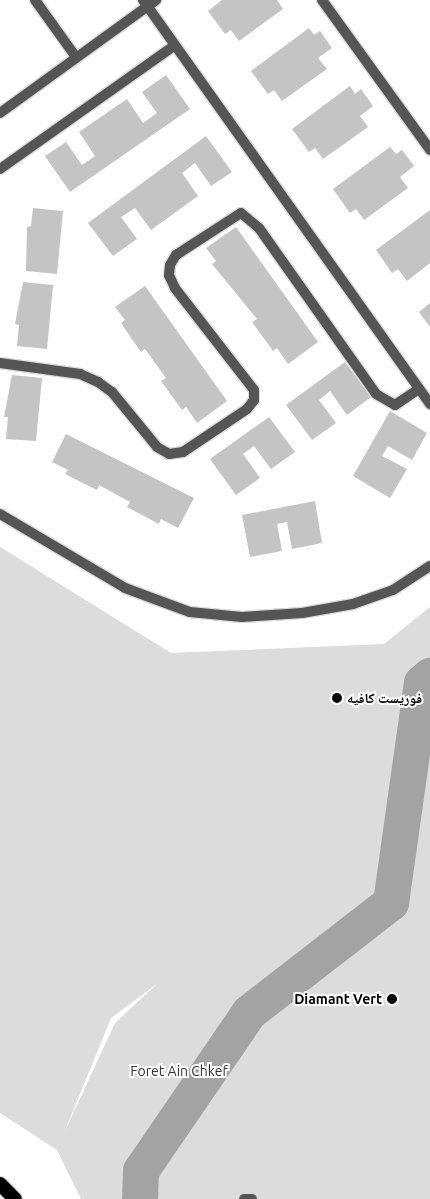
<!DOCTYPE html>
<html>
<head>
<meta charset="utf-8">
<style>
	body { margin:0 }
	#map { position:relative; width:430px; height:1199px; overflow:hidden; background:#fff; font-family:Ubuntu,"Noto Naskh Arabic",sans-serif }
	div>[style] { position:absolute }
	.green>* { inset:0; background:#dcdcdc }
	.river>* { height:36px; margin:-18px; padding:0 18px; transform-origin:18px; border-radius:18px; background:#a3a3a3 }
	.building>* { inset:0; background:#c4c4c4 }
	.roads { filter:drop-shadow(1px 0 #dbdbdb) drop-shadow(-1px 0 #dbdbdb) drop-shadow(0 1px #dbdbdb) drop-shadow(0 -1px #dbdbdb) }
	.service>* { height:10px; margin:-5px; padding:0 5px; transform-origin:5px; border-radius:5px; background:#555 }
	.minor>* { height:10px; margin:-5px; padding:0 5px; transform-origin:5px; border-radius:5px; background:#555 }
	.tertiary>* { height:10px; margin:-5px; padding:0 5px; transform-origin:5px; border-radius:5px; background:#555 }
	.trunk>* { height:14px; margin:-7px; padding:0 7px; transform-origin:7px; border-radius:7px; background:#000 }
	.dots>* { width:14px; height:14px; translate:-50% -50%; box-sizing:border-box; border:2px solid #fff; border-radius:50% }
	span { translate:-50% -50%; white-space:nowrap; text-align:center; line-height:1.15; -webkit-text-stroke:4px #fff; paint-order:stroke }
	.poi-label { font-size:14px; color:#000; font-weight:700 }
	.left { translate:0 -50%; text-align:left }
	.right { translate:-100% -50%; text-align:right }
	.park-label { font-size:14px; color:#333 }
</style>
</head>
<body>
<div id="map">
	<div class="green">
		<div style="clip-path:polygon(evenodd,0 547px,171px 653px,384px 644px,430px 607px,430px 1199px,81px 1199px,57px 1150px,0 1113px,0 547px,158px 983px,115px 1023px,64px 1133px,111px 1018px,158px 983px)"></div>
	</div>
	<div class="river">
		<div style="left:140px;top:1199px;width:28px;rotate:-88deg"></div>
		<div style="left:141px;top:1171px;width:191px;rotate:-55.6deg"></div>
		<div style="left:249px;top:1013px;width:180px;rotate:-37.8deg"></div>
		<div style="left:391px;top:903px;width:222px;rotate:-82deg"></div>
		<div style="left:422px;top:683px;width:11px;rotate:-41deg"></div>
	</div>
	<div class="building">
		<div style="clip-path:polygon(222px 0,277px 0,283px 9px,239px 41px,231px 30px,225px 34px,208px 11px)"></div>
		<div style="clip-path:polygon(309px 28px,314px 35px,320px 31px,332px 48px,318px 58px,327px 69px,282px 101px,274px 90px,268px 94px,251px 71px)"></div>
		<div style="clip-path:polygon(166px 75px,190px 109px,70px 192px,45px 156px,66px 142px,82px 165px,95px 156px,79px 132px,127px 99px,143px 123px,157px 113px,142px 92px)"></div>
		<div style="clip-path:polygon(350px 86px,355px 94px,361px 89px,373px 106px,360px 116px,368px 127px,323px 159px,315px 148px,309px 152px,292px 129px)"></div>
		<div style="clip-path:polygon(206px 136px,232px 172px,211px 186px,195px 163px,182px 173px,198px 196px,151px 230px,135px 208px,121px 217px,137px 239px,113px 256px,88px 223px)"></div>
		<div style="clip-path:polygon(390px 147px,396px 154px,402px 150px,414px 166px,400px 177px,408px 188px,364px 220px,356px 209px,350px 213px,333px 189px)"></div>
		<div style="clip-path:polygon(33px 208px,63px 211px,57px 274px,26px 271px,27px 227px,31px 226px)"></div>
		<div style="clip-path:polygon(430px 210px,430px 263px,407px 281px,398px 269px,392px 273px,376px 250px)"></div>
		<div style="clip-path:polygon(236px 227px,318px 342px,288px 364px,277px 348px,273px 351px,252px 322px,257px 319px,212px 264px,216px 261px,206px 248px)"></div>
		<div style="clip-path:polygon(23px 282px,53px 285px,47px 349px,17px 346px,19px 325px,15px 324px)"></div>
		<div style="clip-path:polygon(145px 286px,227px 401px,197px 423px,186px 407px,182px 410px,161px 381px,166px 378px,145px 349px,141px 352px,121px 323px,125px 320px,115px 307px)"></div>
		<div style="clip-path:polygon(430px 303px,430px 327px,419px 312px)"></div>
		<div style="clip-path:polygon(345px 362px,371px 397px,347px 415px,330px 391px,319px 400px,336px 423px,312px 440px,286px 405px)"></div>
		<div style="clip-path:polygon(12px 375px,42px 378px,36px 441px,6px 439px,8px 417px,4px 417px)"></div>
		<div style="clip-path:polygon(390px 411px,427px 433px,412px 460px,388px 446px,382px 456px,407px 469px,390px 498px,353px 476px)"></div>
		<div style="clip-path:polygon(269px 417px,295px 452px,271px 469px,254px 446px,243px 454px,260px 478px,236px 495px,210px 459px)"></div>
		<div style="clip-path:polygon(66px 434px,194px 498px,178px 528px,161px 519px,159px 524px,127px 507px,130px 502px,99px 485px,97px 490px,65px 474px,68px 470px,52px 462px)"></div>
		<div style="clip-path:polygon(315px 501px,322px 543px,292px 549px,287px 522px,277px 524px,282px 551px,250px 557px,242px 515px)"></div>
	</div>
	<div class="roads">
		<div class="service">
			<div style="left:0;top:169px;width:214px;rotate:-35.3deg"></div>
			<div style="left:0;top:363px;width:81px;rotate:7.8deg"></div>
			<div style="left:80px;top:374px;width:20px;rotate:24deg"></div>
			<div style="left:98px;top:382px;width:17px;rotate:36deg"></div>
			<div style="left:112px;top:392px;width:71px;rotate:50.7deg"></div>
			<div style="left:157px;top:447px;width:14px;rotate:30deg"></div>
			<div style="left:169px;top:454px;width:14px;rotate:-8deg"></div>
			<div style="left:183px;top:452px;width:77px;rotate:-33.9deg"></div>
			<div style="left:247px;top:409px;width:11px;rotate:-52deg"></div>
			<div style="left:254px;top:400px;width:10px;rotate:-90deg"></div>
			<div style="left:254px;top:390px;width:129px;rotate:-127.8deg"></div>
			<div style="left:175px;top:288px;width:14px;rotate:-115deg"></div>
			<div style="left:169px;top:275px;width:10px;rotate:-84deg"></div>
			<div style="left:170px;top:265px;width:12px;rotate:-59deg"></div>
			<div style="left:176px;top:255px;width:77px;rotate:-32.9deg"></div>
			<div style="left:241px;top:213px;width:23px;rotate:40deg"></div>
			<div style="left:259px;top:228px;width:203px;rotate:54.8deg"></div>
			<div style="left:376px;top:394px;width:22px;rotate:30deg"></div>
			<div style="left:395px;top:405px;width:29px;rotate:-34deg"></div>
			<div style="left:244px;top:1199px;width:8px"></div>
		</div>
		<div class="minor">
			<div style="left:35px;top:0;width:70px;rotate:54.3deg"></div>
			<div style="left:143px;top:0;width:496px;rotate:54.6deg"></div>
			<div style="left:322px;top:0;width:185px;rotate:54.2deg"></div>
			<div style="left:0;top:113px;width:193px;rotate:-35.9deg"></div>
		</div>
		<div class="tertiary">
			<div style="left:0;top:514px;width:145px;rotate:30.6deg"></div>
			<div style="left:125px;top:588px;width:69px;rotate:20.3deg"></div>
			<div style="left:190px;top:612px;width:52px;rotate:5.5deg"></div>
			<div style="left:242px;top:617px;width:60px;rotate:-3.8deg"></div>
			<div style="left:302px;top:613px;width:52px;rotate:-10deg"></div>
			<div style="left:353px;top:604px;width:42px;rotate:-19.3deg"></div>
			<div style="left:393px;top:590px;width:44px;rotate:-33deg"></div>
		</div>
		<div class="trunk">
			<div style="left:0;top:1184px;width:21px;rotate:45deg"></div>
		</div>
	</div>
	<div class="dots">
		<div style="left:337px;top:698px;background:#000"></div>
		<div style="left:392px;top:999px;background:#000"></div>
	</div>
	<div class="poi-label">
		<span class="left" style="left:347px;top:698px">فوريست كافيه</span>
		<span class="right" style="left:382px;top:999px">Diamant Vert</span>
	</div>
	<div class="park-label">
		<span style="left:179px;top:1071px">Foret Ain Chkef</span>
	</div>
</div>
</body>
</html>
